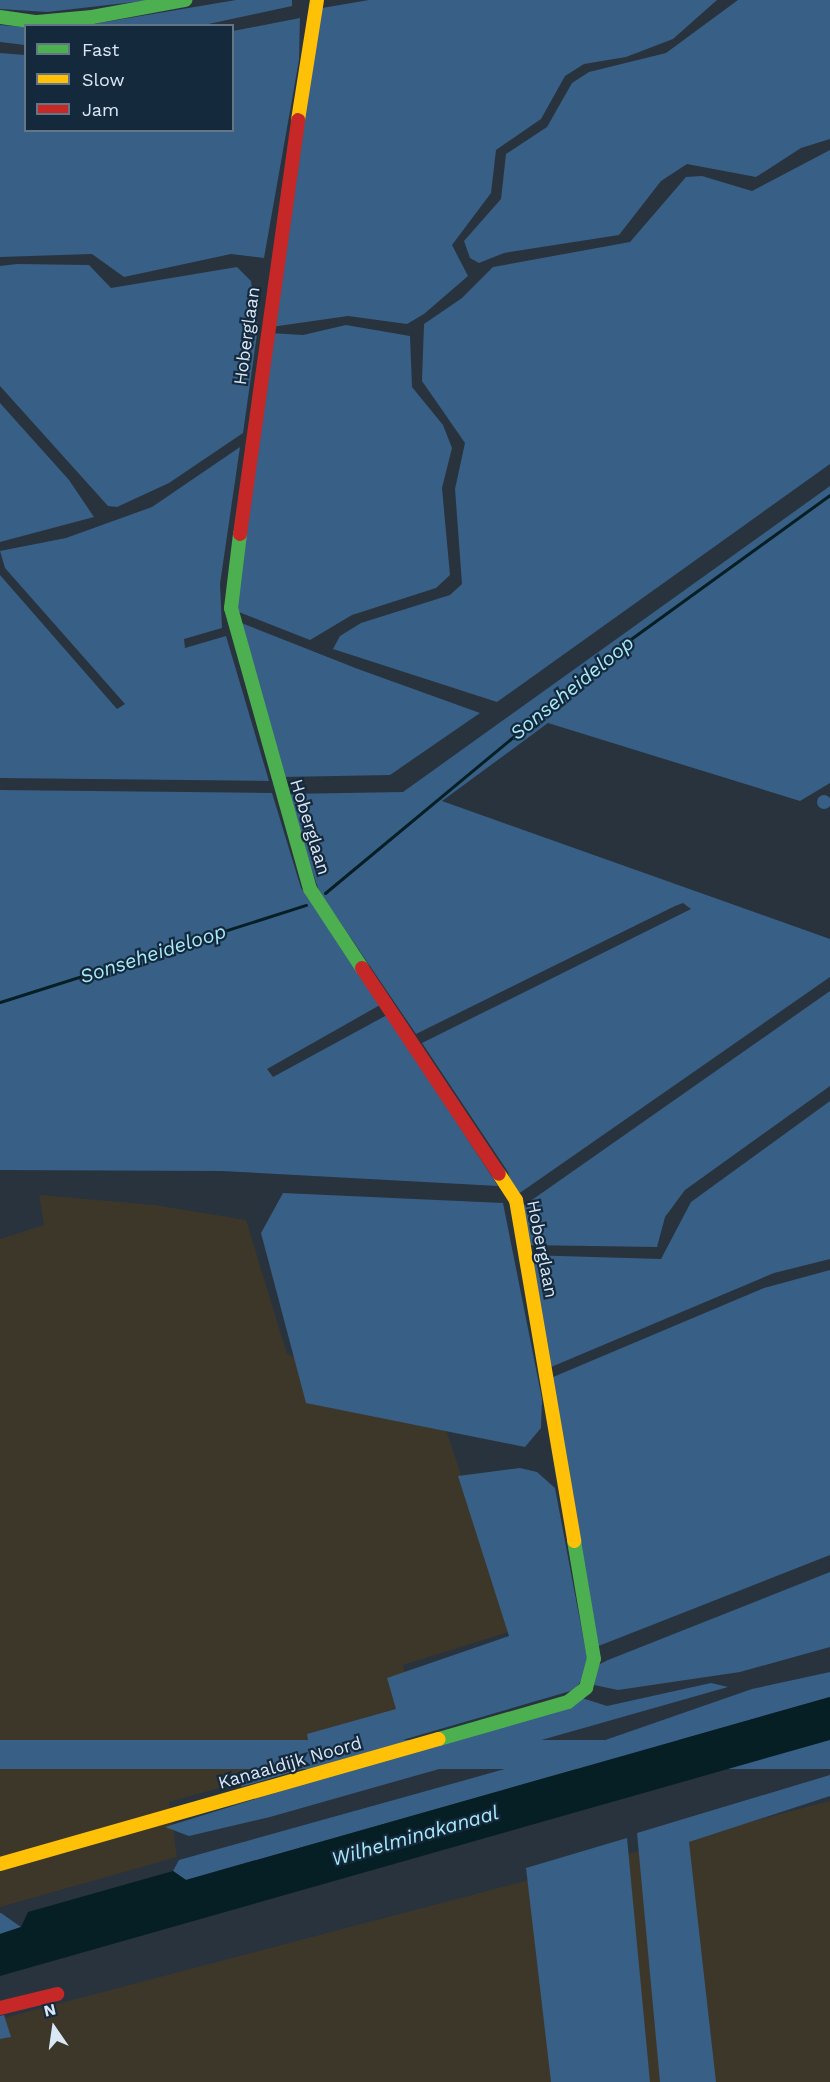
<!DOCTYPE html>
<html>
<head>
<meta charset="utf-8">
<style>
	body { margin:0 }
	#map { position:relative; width:830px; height:2082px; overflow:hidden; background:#28333e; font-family:"Work Sans",sans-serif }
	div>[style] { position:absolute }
	.industrial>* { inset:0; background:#3d372a }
	.forest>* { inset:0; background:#385f85; transform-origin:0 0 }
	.round { border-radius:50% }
	.water>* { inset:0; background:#061f25 }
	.stream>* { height:3px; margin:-1.5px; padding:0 1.5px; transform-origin:1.5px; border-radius:1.5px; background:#061f25 }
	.fast>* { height:14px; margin:-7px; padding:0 7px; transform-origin:7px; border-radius:7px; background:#4caf50 }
	.slow>* { height:14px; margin:-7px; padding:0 7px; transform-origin:7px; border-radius:7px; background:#ffc107 }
	.jam>* { height:14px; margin:-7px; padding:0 7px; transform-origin:7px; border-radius:7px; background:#c62828 }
	span { translate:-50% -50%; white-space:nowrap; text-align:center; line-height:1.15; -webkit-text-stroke:4.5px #15293d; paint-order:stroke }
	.street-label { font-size:18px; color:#dae7f4 }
	.water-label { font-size:20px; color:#a8eaf8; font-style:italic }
	.legend { position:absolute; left:24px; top:24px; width:210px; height:108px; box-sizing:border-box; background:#15293d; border:2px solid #647586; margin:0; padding:8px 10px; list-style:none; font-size:18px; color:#dae7f4 }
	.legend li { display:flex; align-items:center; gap:12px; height:30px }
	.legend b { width:30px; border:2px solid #647586 }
	.north { position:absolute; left:24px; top:1998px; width:60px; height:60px; -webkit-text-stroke:4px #15293d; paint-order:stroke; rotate:347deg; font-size:16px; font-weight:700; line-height:24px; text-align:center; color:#dae7f4 }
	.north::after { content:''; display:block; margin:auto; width:21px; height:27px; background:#dae7f4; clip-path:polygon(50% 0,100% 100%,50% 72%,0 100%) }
</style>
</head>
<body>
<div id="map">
	<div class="industrial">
		<div style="clip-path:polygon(39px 1195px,155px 1205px,246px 1220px,287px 1354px,440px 1411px,512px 1631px,403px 1665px,420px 1732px,169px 1802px,177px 1857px,0 1907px,0 1239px,44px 1225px)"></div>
		<div style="clip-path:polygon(830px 1801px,830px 2082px,0 2082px,0 2019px)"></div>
	</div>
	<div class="forest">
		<div style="clip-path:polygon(0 0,152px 0,47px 12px,0 9px)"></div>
		<div style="clip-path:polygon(236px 0,292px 0,292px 6px,204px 25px,87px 25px)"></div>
		<div style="clip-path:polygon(369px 0,717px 0,673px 39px,626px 57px,584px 64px,565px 76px,541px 119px,496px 150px,491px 193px,452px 245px,468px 276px,424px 314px,407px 324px,348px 316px,271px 327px,322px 8px)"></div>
		<div style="clip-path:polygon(738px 0,830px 0,830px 139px,801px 148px,756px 177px,687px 164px,661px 181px,619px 235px,504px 253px,479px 263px,470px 258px,464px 241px,501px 199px,506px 154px,547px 127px,572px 83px,589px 72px,666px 53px)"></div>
		<div style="clip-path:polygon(300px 18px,299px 60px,264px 258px,231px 254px,124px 277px,92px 254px,0 257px,0 53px,25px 55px,26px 130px,232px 130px,233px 31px)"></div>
		<div style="clip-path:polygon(0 25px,25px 27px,25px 45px,0 42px)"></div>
		<div style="clip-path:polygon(830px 150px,830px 464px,497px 702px,333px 649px,340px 636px,361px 623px,450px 595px,462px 584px,455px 489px,465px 443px,422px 381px,424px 324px,462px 298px,493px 267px,630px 242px,686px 177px,702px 176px,752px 191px)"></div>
		<div style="clip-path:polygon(17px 264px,89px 265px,111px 288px,237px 267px,251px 281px,258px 327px,243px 433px,169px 483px,117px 507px,108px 506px,0 386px,0 266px)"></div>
		<div style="clip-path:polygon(346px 325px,410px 336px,412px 387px,443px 425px,452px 448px,442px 488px,450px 575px,436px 588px,352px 615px,310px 640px,236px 611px,269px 333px,303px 335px)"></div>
		<div style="clip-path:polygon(0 403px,69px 480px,94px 517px,0 542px)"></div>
		<div style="clip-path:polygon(240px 447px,220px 584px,222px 628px,184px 639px,185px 648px,226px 636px,269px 781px,0 778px,0 575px,117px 709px,125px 704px,5px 568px,0 551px,66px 538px,152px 507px)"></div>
		<div style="clip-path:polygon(830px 486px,830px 783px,800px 801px,548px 723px,442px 801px,830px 939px,830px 977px,514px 1197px,508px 1172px,422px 1043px,691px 909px,683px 903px,675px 906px,416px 1034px,319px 891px,286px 794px,403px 792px)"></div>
		<div style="clip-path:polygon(239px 622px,358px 669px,480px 713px,390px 775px,282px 777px)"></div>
		<div style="clip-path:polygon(0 790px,272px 793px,301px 888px,380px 1005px,267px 1069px,273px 1077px,387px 1015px,498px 1186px,222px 1171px,0 1170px)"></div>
		<div class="round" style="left:817px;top:795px;width:14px;height:14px"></div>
		<div style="clip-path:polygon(830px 991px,830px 1086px,685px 1190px,665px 1217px,657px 1247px,525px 1245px,519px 1209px)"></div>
		<div style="clip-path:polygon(830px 1101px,830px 1259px,774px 1273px,544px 1370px,526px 1255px,661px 1259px,691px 1202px)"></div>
		<div style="clip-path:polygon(283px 1193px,503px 1203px,542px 1399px,541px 1428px,525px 1447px,306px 1403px,261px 1233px)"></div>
		<div style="clip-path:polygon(830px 1270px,830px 1555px,596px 1647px,546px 1380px,764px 1288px)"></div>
		<div style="clip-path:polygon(520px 1468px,537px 1472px,555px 1488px,587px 1658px,585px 1676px,574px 1690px,241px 1787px,238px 1774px,311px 1756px,307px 1734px,396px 1709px,387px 1678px,509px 1636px,458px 1476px)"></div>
		<div style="clip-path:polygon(830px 1572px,830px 1647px,740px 1672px,618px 1690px,594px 1685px,598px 1665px,608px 1660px)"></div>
		<div style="clip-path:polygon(830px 1672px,830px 1697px,186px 1880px,173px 1871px,179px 1860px,591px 1745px,752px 1689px)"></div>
		<div style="clip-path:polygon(711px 1683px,728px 1687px,270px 1817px,189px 1836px,165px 1827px,582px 1698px,607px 1706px)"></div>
		<div style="left:830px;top:1740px;width:29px;height:863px;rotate:90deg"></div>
		<div style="clip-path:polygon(830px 1775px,830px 1796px,689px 1842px,716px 2082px,660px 2082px,637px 1833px)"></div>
		<div style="clip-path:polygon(627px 1838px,650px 2082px,551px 2082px,526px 1868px)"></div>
		<div style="clip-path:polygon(0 1913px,1px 1913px,21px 1927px,0 1934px)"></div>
		<div style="clip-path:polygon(4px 2015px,11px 2037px,0 2039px,0 2016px)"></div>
	</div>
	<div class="water">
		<div style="clip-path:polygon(830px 1697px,830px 1740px,0 1976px,0 1934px,21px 1927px,28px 1912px,173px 1871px,186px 1880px)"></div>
	</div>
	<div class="stream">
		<div style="left:325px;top:893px;width:394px;rotate:-39.7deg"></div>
		<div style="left:628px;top:641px;width:249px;rotate:-35.9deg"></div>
		<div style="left:0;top:1002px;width:321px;rotate:-17.6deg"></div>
	</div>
	<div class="fast">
		<div style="left:0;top:17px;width:37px;rotate:8deg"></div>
		<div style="left:37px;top:22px;width:55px;rotate:-5.2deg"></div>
		<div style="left:92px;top:17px;width:95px;rotate:-10.4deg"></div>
		<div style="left:240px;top:534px;width:75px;rotate:96.9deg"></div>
		<div style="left:231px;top:608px;width:292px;rotate:74.3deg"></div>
		<div style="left:310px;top:889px;width:95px;rotate:56.6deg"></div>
		<div style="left:439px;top:1739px;width:134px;rotate:-16deg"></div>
		<div style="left:568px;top:1702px;width:23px;rotate:-38deg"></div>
		<div style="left:586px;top:1688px;width:30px;rotate:-75deg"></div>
		<div style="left:594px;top:1659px;width:120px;rotate:-99.6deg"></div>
	</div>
	<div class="slow">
		<div style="left:298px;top:120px;width:121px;rotate:-81deg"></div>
		<div style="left:499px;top:1174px;width:31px;rotate:57deg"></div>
		<div style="left:516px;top:1200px;width:346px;rotate:80.3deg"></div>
		<div style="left:0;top:1864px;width:456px;rotate:-15.9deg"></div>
	</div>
	<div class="jam">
		<div style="left:240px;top:534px;width:418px;rotate:-82deg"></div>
		<div style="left:362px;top:968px;width:247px;rotate:56.4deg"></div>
		<div style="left:0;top:2008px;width:59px;rotate:-13.8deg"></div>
	</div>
	<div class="street-label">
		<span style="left:247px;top:336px;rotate:-82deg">Hoberglaan</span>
		<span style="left:310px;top:827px;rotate:73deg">Hoberglaan</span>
		<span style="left:542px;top:1249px;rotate:79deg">Hoberglaan</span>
		<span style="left:290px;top:1763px;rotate:-16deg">Kanaaldijk Noord</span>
	</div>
	<div class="water-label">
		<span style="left:572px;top:688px;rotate:-39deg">Sonseheideloop</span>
		<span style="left:153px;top:954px;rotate:-18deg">Sonseheideloop</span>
		<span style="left:415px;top:1836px;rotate:-16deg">Wilhelminakanaal</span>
	</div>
	<ul class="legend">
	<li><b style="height:8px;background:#4caf50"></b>Fast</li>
	<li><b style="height:8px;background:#ffc107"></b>Slow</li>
	<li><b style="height:8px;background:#c62828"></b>Jam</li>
	</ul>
	<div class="north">N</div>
</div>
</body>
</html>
